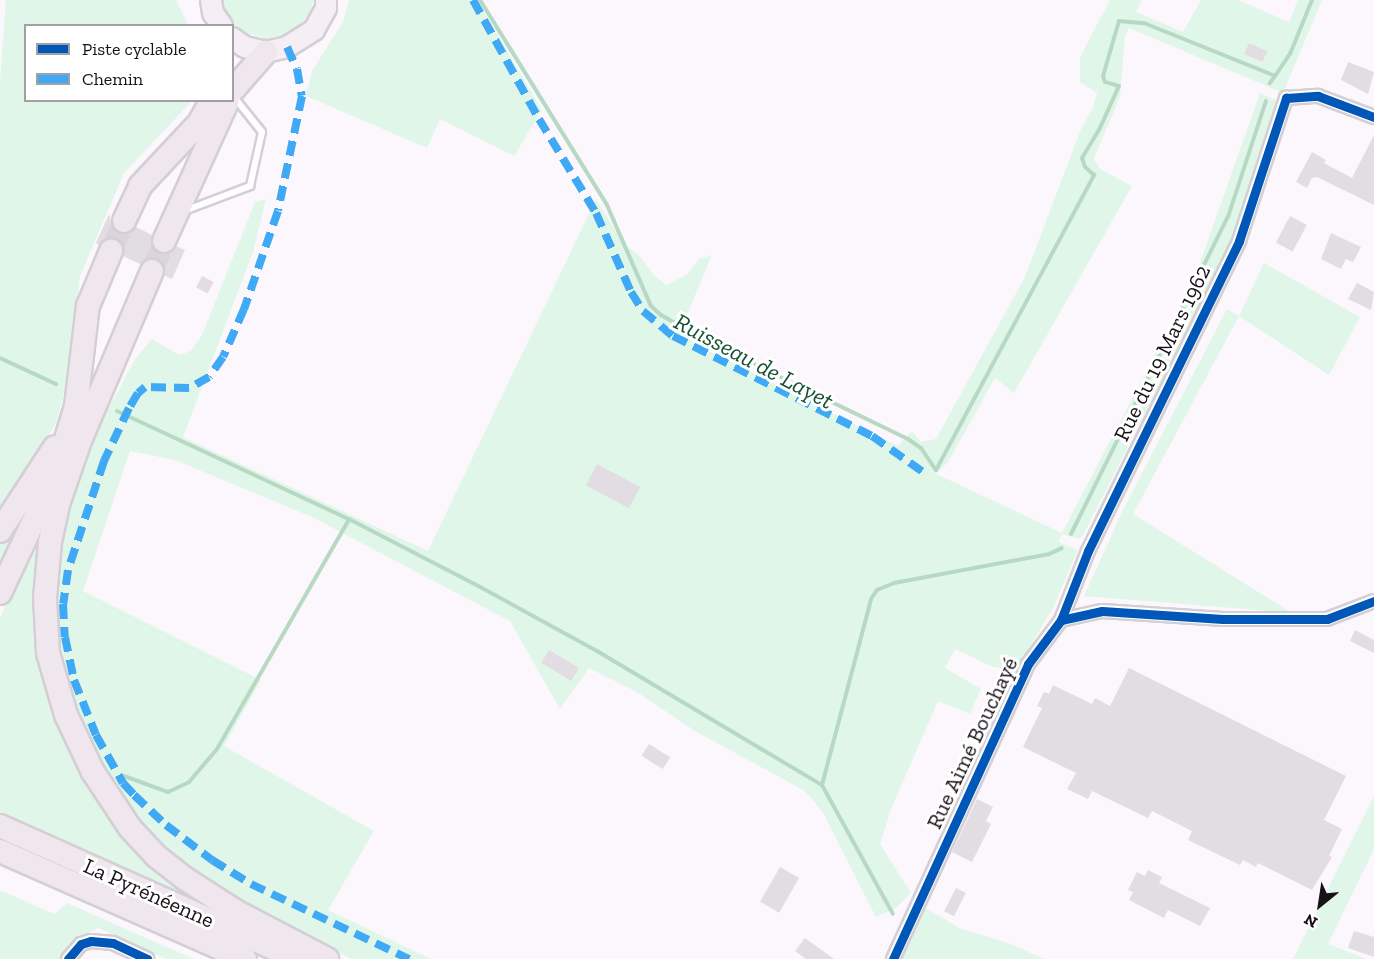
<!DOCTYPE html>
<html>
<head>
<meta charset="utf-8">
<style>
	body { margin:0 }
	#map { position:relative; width:1374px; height:959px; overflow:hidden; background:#fcf7fc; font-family:"Zilla Slab",serif }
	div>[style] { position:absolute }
	.green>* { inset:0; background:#e0f6e9 }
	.stream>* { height:4px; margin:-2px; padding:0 2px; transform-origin:2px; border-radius:2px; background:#b7d9c4 }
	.building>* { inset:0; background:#e2dde2; transform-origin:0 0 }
	.motorway-tunnel>* { height:22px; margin-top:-11px; transform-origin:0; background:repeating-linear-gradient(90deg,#dad5da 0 22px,transparent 0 33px) }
	.roads { filter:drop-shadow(2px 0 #d4cfd4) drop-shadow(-2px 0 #d4cfd4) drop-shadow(0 2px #d4cfd4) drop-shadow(0 -2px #d4cfd4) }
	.service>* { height:6px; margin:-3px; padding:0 3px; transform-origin:3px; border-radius:3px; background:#fffeff }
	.minor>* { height:12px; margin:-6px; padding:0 6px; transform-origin:6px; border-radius:6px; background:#fffeff }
	.primary>* { height:20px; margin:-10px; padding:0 10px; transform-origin:10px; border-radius:10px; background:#f5eff5 }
	.motorway>* { height:22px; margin:-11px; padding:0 11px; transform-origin:11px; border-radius:11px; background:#efe6ee }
	.quiet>* { height:8px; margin-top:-4px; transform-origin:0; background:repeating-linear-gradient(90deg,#3fa9f5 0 15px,transparent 0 23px) }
	.cycleway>* { height:9px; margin:-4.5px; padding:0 4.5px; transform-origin:4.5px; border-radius:4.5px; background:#0057b8 }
	span { translate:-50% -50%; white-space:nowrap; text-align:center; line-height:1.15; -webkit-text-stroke:6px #fff; paint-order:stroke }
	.street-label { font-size:22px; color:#181218 }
	.water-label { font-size:24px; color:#145031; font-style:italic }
	.legend { position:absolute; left:24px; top:24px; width:210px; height:78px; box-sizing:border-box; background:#fff; border:2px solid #a3a0a3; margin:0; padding:8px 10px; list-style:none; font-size:18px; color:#181218 }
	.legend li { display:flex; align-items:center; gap:12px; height:30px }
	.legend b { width:30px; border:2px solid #a3a0a3 }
	.north { position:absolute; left:1290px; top:875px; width:60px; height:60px; -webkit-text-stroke:4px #fff; paint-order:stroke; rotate:210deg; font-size:16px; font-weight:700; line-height:24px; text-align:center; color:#181218 }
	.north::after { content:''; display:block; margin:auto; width:21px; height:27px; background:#181218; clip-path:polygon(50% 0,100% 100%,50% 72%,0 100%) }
</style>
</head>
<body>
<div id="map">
	<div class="green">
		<div style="clip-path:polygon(6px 0,176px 0,188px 25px,26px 26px,26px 100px,193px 100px,124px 173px,80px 276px,70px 371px,56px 423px,33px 464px,0 511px,0 80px)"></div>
		<div style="clip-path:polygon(222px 0,314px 0,309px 14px,299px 27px,283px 36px,266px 39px,244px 32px,232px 22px)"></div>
		<div style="clip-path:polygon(349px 0,477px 0,542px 110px,514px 156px,440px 119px,427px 148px,306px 96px,312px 71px,343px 22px)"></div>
		<div style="clip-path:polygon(1110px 0,1142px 0,1136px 12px,1183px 32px,1201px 0,1238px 0,1289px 22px,1298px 0,1322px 0,1283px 93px,1129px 28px,1125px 36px,1120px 97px,1094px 158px,1100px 169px,1132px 186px,1014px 393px,995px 378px,948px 462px,939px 471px,930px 471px,1062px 533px,1194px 280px,1260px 93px,1280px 102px,1233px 241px,1082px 537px,1078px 539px,1062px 534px,1059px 542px,1078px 550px,1054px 606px,1016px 670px,993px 667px,955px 649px,945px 668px,981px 689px,970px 714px,938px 701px,891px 809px,880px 844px,911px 893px,896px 908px,876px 917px,822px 811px,805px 791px,695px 731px,637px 692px,589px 668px,560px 709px,510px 621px,312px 517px,175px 460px,130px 451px,83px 591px,261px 680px,224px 746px,374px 831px,328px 910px,431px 959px,352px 959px,239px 904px,160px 847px,128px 811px,108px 780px,79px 716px,59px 657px,55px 596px,61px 528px,76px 470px,135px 359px,152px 339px,179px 355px,191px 351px,202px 335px,255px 202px,266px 199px,253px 252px,183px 437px,428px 551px,596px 199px,625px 246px,638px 254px,654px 275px,666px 285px,688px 274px,699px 259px,712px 255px,680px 331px,701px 347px,898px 446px,912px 431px,921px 442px,936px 439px,1025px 277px,1081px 129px,1093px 108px,1097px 93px,1080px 82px,1080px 57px)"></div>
		<div style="clip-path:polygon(1264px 263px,1360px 317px,1329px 375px,1239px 316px,1133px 514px,1292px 613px,1084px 596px,1123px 510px,1227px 309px,1239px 316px)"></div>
		<div style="clip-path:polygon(13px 527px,18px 530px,0 564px,0 544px)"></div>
		<div style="clip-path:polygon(38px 542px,43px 544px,38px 609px,88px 773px,204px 901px,202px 904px,0 812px,0 617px)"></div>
		<div style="clip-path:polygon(1374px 796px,1374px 849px,1328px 944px,1367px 959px,1293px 959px)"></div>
		<div style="clip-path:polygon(0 890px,54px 914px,67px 903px,194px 959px,166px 959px,98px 928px,72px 941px,59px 959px,0 959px)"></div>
		<div style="clip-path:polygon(924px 907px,959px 928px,1011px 944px,1044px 959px,902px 959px)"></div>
	</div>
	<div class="stream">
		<div style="left:480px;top:0;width:241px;rotate:58.2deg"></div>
		<div style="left:607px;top:205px;width:110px;rotate:66.5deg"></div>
		<div style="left:651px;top:306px;width:13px;rotate:42deg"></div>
		<div style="left:661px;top:315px;width:52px;rotate:30deg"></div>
		<div style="left:706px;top:341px;width:225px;rotate:25.9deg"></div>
		<div style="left:908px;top:439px;width:16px;rotate:35deg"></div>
		<div style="left:921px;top:448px;width:27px;rotate:56deg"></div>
		<div style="left:936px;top:470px;width:335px;rotate:-61.8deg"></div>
		<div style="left:1094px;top:175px;width:12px;rotate:-138deg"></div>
		<div style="left:1085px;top:167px;width:9px;rotate:-108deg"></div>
		<div style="left:1082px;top:158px;width:33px;rotate:-59deg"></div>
		<div style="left:1099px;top:130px;width:48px;rotate:-65.6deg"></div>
		<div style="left:1119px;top:86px;width:15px;rotate:-164deg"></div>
		<div style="left:1105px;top:82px;width:6px;rotate:-108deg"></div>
		<div style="left:1103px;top:76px;width:57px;rotate:-73.8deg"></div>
		<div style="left:1119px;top:21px;width:25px;rotate:5deg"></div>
		<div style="left:1144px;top:23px;width:141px;rotate:22deg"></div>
		<div style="left:1275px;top:76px;width:9px;rotate:126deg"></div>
		<div style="left:1275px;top:76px;width:27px;rotate:-56deg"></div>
		<div style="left:1290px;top:54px;width:58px;rotate:-67.8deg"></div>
		<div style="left:0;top:358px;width:62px;rotate:24.9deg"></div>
		<div style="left:117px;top:411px;width:256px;rotate:25deg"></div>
		<div style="left:349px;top:519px;width:150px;rotate:27.4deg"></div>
		<div style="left:482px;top:588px;width:131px;rotate:28.7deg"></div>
		<div style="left:597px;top:651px;width:262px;rotate:30.8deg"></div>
		<div style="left:1071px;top:534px;width:354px;rotate:-63.7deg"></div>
		<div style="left:1228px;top:217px;width:122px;rotate:-71.9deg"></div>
		<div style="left:124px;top:776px;width:47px;rotate:20deg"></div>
		<div style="left:168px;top:792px;width:23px;rotate:-25deg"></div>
		<div style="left:189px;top:782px;width:43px;rotate:-49.7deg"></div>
		<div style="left:217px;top:749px;width:265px;rotate:-60.1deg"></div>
		<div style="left:822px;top:785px;width:192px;rotate:-75.2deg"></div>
		<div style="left:871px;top:599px;width:11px;rotate:-56deg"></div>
		<div style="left:877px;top:590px;width:18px;rotate:-22deg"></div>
		<div style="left:894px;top:583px;width:158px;rotate:-10.6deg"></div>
		<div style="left:1049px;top:554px;width:14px;rotate:-25deg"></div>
		<div style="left:822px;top:785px;width:147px;rotate:61.2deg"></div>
	</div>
	<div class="building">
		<div style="left:1249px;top:43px;width:20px;height:12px;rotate:24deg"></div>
		<div style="clip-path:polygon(1348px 62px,1374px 72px,1368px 94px,1341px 80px)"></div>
		<div style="clip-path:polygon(1374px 135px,1374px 205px,1317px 177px,1312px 178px,1307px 188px,1296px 182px,1312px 152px,1326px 160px,1324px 163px,1352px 178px)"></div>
		<div style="clip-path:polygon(109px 214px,113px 228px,118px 233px,126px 234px,136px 227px,152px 235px,151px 243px,158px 253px,166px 254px,176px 246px,185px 250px,172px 279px,165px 276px,163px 263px,158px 259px,150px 258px,140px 264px,123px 256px,124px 249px,117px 239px,109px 238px,99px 245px,96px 243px)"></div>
		<div style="left:1290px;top:216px;width:19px;height:30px;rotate:28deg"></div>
		<div style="clip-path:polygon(1331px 233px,1361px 247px,1353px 262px,1346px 259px,1341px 269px,1321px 259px)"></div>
		<div style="left:202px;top:276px;width:13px;height:13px;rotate:27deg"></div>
		<div style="clip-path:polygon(1357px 283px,1374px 292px,1371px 310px,1348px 299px)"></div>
		<div style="left:597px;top:464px;width:49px;height:24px;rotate:28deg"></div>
		<div style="clip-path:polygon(1355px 630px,1374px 640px,1374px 653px,1350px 641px)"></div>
		<div style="left:549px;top:650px;width:35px;height:15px;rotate:31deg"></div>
		<div style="clip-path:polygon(1129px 668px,1346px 776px,1324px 820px,1342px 829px,1329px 856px,1332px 857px,1312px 890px,1258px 863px,1256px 867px,1243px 860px,1240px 865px,1188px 840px,1192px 831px,1152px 811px,1148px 818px,1092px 791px,1088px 799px,1067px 789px,1076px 773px,1023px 747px,1042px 708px,1037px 706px,1044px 692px,1049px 694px,1053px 685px,1092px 704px,1095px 698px,1110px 706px)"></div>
		<div style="left:649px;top:744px;width:25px;height:14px;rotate:32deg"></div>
		<div style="clip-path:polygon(977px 799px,993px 807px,986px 821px,991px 824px,972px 862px,952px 852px)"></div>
		<div style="left:780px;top:867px;width:22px;height:40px;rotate:30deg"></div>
		<div style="clip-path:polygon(1148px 870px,1162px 877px,1159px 883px,1210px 908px,1200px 926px,1168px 910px,1164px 918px,1129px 900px,1133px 892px,1128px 890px,1137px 872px,1145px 876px)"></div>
		<div style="left:956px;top:888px;width:11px;height:26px;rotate:27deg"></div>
		<div style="clip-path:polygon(1354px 931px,1374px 937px,1374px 957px,1348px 948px)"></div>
		<div style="clip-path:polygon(805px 938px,834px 959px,806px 959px,795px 951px)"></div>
	</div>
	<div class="motorway-tunnel">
		<div style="left:111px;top:251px;width:33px;rotate:-67deg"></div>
		<div style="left:152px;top:271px;width:32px;rotate:-68deg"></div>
	</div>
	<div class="roads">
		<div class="service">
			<div style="left:184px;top:211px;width:71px;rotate:-20.7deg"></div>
			<div style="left:250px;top:186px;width:55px;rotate:-77.5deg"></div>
			<div style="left:262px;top:132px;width:45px;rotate:-128.7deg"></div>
		</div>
		<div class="minor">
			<div style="left:1061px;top:620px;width:74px;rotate:-68.6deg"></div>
			<div style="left:1088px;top:551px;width:345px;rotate:-64deg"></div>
			<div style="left:1239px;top:241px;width:151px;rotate:-71.8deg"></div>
			<div style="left:1286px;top:98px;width:32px;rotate:-4deg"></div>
			<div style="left:1318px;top:96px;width:60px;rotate:20.6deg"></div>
			<div style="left:68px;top:959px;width:20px;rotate:-49deg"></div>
			<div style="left:81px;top:944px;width:10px;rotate:-17deg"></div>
			<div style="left:91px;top:941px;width:22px;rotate:5deg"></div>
			<div style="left:113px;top:943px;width:38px;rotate:25deg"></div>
			<div style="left:893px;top:959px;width:324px;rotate:-65.4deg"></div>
			<div style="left:1028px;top:664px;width:55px;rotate:-53.1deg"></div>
			<div style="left:1061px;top:620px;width:42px;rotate:-12.4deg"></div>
			<div style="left:1102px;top:611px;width:121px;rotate:3.8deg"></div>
			<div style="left:1223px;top:619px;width:104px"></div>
			<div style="left:1327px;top:619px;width:50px;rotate:-21deg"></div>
		</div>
		<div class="primary">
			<div style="left:211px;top:0;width:13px;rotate:81deg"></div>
			<div style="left:213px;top:13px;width:16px;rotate:55deg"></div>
			<div style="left:232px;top:38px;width:16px;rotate:35deg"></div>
			<div style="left:245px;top:47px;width:22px;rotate:13deg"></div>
			<div style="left:266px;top:52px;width:22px;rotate:-13deg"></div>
			<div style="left:287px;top:47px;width:32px;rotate:-32deg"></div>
			<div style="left:314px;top:30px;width:25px;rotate:-61deg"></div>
			<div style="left:326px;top:8px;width:8px;rotate:-90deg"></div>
		</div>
		<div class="motorway">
			<div style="left:232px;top:91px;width:52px;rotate:-48.9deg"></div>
			<div style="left:124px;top:221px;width:38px;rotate:-65deg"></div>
			<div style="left:140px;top:186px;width:86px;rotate:-46.9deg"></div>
			<div style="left:199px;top:123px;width:26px;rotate:-61deg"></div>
			<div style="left:164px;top:241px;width:155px;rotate:-65.6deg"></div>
			<div style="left:152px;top:271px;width:181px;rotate:113deg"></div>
			<div style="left:81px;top:438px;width:67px;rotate:109.2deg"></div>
			<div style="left:59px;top:501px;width:42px;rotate:102.4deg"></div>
			<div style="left:50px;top:542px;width:56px;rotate:95.1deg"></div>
			<div style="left:45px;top:598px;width:55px;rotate:86.9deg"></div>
			<div style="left:48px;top:653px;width:65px;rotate:73.8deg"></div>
			<div style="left:66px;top:715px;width:63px;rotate:64.7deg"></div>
			<div style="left:93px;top:772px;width:67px;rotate:56.5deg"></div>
			<div style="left:130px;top:828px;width:38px;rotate:47deg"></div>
			<div style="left:156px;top:856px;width:36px;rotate:38deg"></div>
			<div style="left:184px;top:878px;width:63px;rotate:32.7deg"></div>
			<div style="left:237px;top:912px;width:102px;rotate:27.6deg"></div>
			<div style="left:0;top:531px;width:100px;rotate:-56.8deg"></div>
			<div style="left:0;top:593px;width:130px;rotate:-65deg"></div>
			<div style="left:55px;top:475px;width:72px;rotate:-73.1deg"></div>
			<div style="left:76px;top:406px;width:101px;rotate:-83.2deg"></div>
			<div style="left:88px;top:306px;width:60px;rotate:-67.3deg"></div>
			<div style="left:0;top:826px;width:321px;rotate:24.1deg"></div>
			<div style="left:0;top:851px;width:268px;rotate:23.8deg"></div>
		</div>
	</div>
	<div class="quiet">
		<div style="left:473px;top:0;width:136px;rotate:61deg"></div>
		<div style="left:539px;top:119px;width:110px;rotate:58.8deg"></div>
		<div style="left:596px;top:213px;width:86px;rotate:66.1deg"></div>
		<div style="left:631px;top:292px;width:22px;rotate:58deg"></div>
		<div style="left:643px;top:311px;width:39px;rotate:40deg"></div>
		<div style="left:673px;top:336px;width:223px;rotate:26.7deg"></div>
		<div style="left:872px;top:436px;width:62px;rotate:35.2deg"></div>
		<div style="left:287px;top:47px;width:24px;rotate:66deg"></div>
		<div style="left:297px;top:69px;width:27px;rotate:80deg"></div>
		<div style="left:302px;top:96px;width:117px;rotate:101.8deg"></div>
		<div style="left:278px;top:211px;width:104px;rotate:109.1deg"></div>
		<div style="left:244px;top:309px;width:52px;rotate:113.6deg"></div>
		<div style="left:223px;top:357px;width:24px;rotate:125deg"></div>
		<div style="left:209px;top:377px;width:23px;rotate:151deg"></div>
		<div style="left:189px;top:388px;width:44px;rotate:-178.7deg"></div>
		<div style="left:145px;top:387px;width:9px;rotate:139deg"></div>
		<div style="left:138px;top:393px;width:17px;rotate:121deg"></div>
		<div style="left:129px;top:408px;width:59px;rotate:115.3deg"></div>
		<div style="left:104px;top:461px;width:115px;rotate:108.3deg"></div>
		<div style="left:68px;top:570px;width:34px;rotate:98deg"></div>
		<div style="left:63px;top:604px;width:33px;rotate:87deg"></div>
		<div style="left:65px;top:637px;width:44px;rotate:78.2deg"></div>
		<div style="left:74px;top:680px;width:59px;rotate:68.2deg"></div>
		<div style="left:96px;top:735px;width:55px;rotate:60.6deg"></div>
		<div style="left:123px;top:783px;width:16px;rotate:47deg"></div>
		<div style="left:134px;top:795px;width:44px;rotate:43.2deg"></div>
		<div style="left:166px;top:825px;width:58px;rotate:37.3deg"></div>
		<div style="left:212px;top:860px;width:46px;rotate:31.6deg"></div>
		<div style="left:251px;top:884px;width:175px;rotate:25.4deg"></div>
	</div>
	<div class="cycleway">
		<div style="left:1061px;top:620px;width:74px;rotate:-68.6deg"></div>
		<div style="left:1088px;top:551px;width:345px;rotate:-64deg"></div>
		<div style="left:1239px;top:241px;width:151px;rotate:-71.8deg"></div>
		<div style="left:1286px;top:98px;width:32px;rotate:-4deg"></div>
		<div style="left:1318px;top:96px;width:60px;rotate:20.6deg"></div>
		<div style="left:68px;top:959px;width:20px;rotate:-49deg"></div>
		<div style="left:81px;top:944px;width:10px;rotate:-17deg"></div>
		<div style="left:91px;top:941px;width:22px;rotate:5deg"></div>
		<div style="left:113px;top:943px;width:38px;rotate:25deg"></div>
		<div style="left:893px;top:959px;width:324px;rotate:-65.4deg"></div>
		<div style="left:1028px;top:664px;width:55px;rotate:-53.1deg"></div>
		<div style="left:1061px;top:620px;width:42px;rotate:-12.4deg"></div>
		<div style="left:1102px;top:611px;width:121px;rotate:3.8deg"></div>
		<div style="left:1223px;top:619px;width:104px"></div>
		<div style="left:1327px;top:619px;width:50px;rotate:-21deg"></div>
	</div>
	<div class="street-label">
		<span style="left:1162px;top:353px;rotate:-64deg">Rue du 19 Mars 1962</span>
		<span style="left:972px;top:743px;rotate:-65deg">Rue Aimé Bouchayé</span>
		<span style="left:149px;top:893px;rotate:24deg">La Pyrénéenne</span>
	</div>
	<div class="water-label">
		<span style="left:754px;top:361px;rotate:28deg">Ruisseau de Layet</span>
	</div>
	<ul class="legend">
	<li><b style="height:8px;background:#0057b8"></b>Piste cyclable</li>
	<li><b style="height:8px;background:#3fa9f5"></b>Chemin</li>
	</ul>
	<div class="north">N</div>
</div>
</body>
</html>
